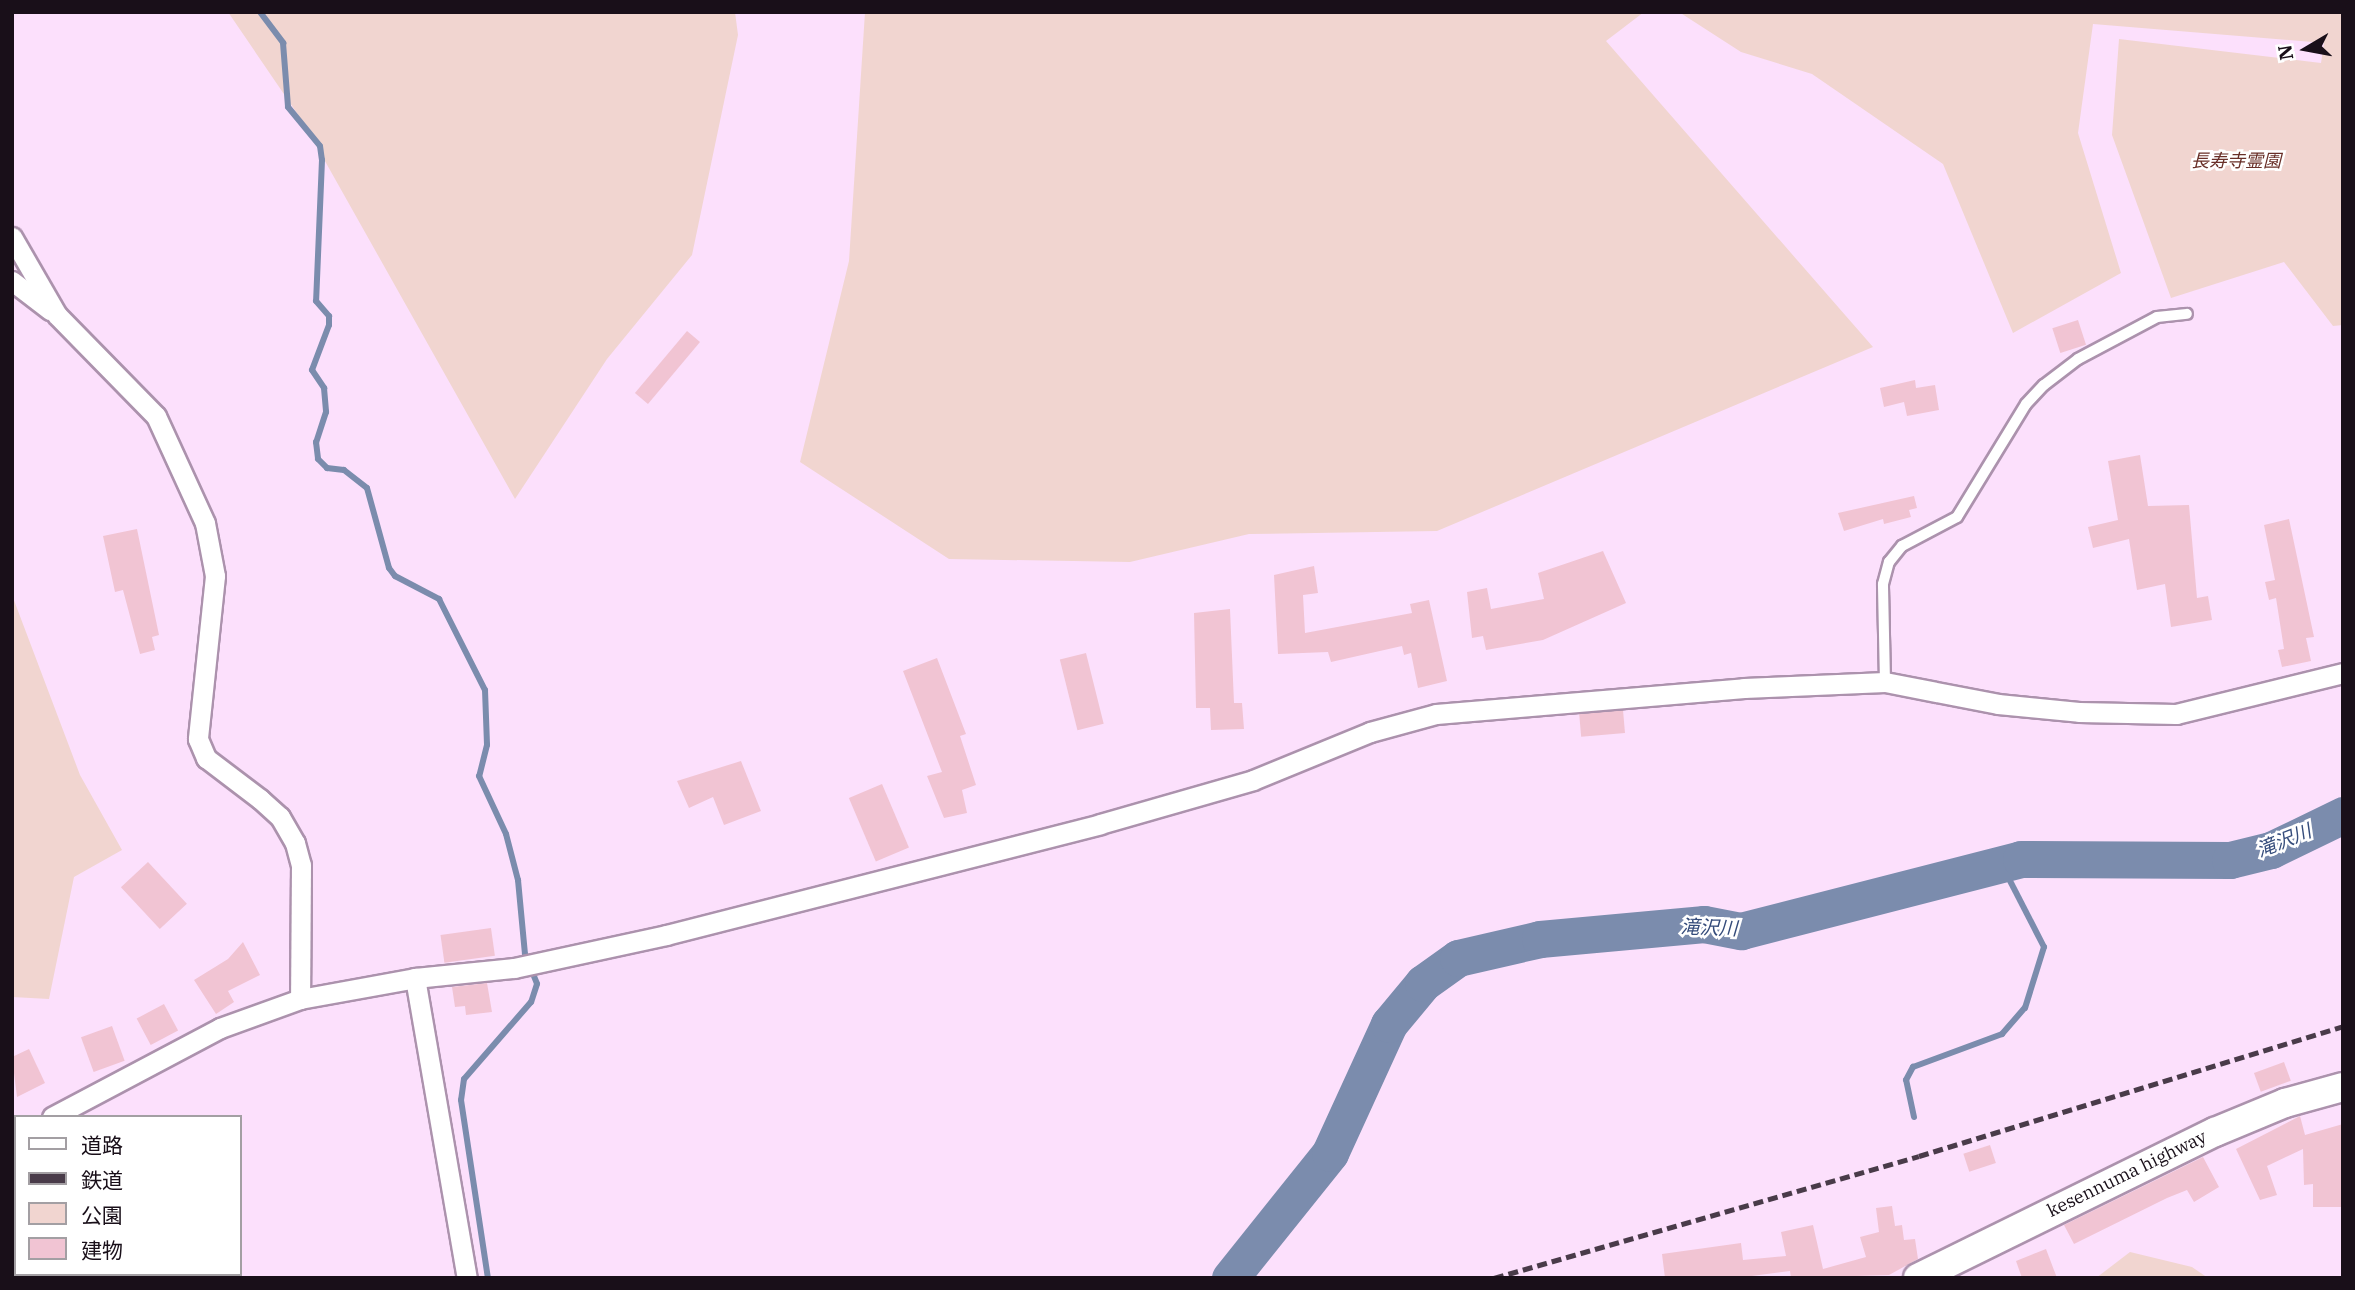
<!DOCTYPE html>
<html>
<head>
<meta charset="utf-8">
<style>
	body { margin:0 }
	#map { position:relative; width:2355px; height:1290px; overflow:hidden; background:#fce0fc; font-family:"IBM Plex Serif","Noto Sans JP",serif }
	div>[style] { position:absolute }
	.green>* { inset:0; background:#f1d5d0 }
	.stream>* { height:6px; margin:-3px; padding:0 3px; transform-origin:3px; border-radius:3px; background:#7b8cad }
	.river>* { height:37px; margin:-18.5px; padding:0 18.5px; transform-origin:18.5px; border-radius:18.5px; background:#7b8cad }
	.building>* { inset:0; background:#f1c4d3; transform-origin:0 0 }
	.roads { filter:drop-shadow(2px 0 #ac92ad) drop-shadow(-2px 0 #ac92ad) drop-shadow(0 2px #ac92ad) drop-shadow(0 -2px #ac92ad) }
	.lane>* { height:10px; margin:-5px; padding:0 5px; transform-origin:5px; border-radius:5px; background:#fff }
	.street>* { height:19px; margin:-9.5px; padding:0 9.5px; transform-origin:9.5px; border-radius:9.5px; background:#fff }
	.secondary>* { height:28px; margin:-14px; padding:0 14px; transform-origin:14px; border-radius:14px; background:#fff }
	.rail>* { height:5px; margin-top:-2.5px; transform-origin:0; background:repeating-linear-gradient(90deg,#493b49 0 10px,transparent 0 15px) }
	span { translate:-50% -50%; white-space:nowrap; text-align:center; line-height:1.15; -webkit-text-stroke:5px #fff; paint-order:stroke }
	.park-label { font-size:18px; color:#693029; font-style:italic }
	.street-label { font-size:18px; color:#190f19 }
	.water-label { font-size:19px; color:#354c7b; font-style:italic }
	.frame { position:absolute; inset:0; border:14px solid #190f19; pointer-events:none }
	.legend { position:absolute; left:14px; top:1115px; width:228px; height:161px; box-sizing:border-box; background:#fff; border:2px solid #a39fa3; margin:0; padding:9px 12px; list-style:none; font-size:21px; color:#190f19 }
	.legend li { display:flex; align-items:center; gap:14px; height:35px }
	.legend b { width:35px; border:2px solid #a39fa3 }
	.north { position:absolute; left:2271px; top:14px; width:70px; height:70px; -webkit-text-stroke:5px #fff; paint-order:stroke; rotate:260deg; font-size:19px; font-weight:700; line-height:28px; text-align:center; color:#190f19 }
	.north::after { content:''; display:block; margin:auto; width:24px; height:32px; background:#190f19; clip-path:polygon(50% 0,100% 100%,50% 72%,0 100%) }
</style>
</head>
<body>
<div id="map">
	<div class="green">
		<div style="clip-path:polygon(228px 12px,735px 12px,738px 35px,692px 255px,607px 359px,515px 499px,303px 122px)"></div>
		<div style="clip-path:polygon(865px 12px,1644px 12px,1606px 41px,1873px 347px,1437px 531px,1249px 534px,1130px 562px,949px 559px,800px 462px,849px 261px)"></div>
		<div style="clip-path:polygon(1679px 12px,2343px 12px,2343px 325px,2333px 326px,2284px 262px,2171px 298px,2112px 135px,2119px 39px,2321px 63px,2324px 43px,2093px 24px,2078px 133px,2121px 273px,2013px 333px,1943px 164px,1812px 74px,1741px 52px)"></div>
		<div style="clip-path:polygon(12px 595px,80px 775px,122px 850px,74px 877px,49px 999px,12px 997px)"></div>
		<div style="clip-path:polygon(2130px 1252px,2192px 1267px,2208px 1278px,2096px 1278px)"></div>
	</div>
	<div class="stream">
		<div style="left:260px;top:12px;width:39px;rotate:53deg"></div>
		<div style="left:283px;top:43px;width:64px;rotate:85.5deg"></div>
		<div style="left:288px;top:107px;width:50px;rotate:50.6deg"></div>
		<div style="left:320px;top:146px;width:14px;rotate:82deg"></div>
		<div style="left:322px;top:160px;width:141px;rotate:92.4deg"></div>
		<div style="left:316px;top:301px;width:20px;rotate:49deg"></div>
		<div style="left:329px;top:316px;width:9px;rotate:90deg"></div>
		<div style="left:329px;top:325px;width:48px;rotate:110.7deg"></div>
		<div style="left:312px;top:370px;width:22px;rotate:56deg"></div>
		<div style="left:324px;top:388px;width:24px;rotate:85deg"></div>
		<div style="left:326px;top:412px;width:32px;rotate:108deg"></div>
		<div style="left:316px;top:442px;width:17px;rotate:83deg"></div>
		<div style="left:318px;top:459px;width:13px;rotate:45deg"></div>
		<div style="left:327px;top:468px;width:17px;rotate:7deg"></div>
		<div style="left:344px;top:470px;width:29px;rotate:38deg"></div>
		<div style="left:367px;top:488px;width:83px;rotate:74.6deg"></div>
		<div style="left:389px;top:568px;width:10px;rotate:53deg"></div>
		<div style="left:395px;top:576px;width:50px;rotate:27.6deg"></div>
		<div style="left:439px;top:599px;width:102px;rotate:63.2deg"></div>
		<div style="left:485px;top:690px;width:55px;rotate:87.9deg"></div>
		<div style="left:487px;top:745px;width:32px;rotate:104deg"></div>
		<div style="left:479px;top:776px;width:64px;rotate:65deg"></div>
		<div style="left:506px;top:834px;width:48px;rotate:75.4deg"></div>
		<div style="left:518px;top:880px;width:74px;rotate:84.6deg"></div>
		<div style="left:525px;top:954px;width:32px;rotate:68deg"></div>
		<div style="left:537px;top:984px;width:19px;rotate:108deg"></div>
		<div style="left:531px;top:1002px;width:102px;rotate:131deg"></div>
		<div style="left:464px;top:1079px;width:21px;rotate:98deg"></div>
		<div style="left:461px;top:1100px;width:180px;rotate:81.4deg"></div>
		<div style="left:1914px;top:1117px;width:38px;rotate:-102deg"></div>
		<div style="left:1906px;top:1080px;width:15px;rotate:-62deg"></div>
		<div style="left:1913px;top:1067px;width:95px;rotate:-20.3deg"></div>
		<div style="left:2002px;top:1034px;width:35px;rotate:-49deg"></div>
		<div style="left:2025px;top:1008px;width:64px;rotate:-72.7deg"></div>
		<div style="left:2044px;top:947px;width:76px;rotate:-117.2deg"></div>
		<div style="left:2009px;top:879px;width:28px;rotate:-157deg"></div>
	</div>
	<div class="river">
		<div style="left:1230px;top:1278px;width:160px;rotate:-51.3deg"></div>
		<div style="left:1330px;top:1153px;width:142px;rotate:-65.4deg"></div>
		<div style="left:1389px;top:1024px;width:53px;rotate:-50.3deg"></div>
		<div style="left:1423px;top:983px;width:43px;rotate:-35.5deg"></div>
		<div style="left:1458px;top:958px;width:84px;rotate:-13deg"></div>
		<div style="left:1540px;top:939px;width:165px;rotate:-5.2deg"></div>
		<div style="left:1704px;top:924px;width:38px;rotate:11deg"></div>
		<div style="left:1741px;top:931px;width:289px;rotate:-14.4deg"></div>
		<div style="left:2021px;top:859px;width:209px;rotate:0.3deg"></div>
		<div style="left:2230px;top:860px;width:42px;rotate:-13.7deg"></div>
		<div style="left:2271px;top:850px;width:80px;rotate:-25.9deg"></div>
	</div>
	<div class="building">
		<div style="left:2078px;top:320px;width:26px;height:27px;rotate:72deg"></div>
		<div style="left:687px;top:331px;width:17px;height:81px;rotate:40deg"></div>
		<div style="clip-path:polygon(1915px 380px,1916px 388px,1935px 385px,1939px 410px,1907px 416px,1904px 402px,1884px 407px,1880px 388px)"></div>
		<div style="clip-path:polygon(2140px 455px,2148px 506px,2189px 505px,2197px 598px,2208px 596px,2212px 620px,2171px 627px,2165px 584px,2137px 590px,2129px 539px,2093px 548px,2088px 527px,2118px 520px,2108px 461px)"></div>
		<div style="clip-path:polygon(1914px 496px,1917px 508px,1909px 510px,1911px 517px,1884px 524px,1883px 519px,1844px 531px,1838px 513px)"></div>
		<div style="clip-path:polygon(2289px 519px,2314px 637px,2306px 638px,2311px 661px,2282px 667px,2278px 650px,2284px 649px,2276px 598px,2269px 600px,2265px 582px,2275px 580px,2264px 525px)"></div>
		<div style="clip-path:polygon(137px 529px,159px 635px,152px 637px,155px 650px,140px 654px,123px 590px,115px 592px,103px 536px)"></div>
		<div style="clip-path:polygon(1603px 551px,1626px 603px,1543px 640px,1486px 650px,1483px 636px,1472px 638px,1467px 592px,1487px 588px,1491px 609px,1544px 599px,1538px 573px)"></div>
		<div style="clip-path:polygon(1314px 566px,1318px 593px,1303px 595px,1305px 633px,1412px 613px,1410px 604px,1429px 600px,1447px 681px,1418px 688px,1411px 653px,1404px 655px,1402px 646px,1331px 662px,1328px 652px,1278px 654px,1274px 575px)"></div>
		<div style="clip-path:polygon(1230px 609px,1234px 703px,1242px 703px,1244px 729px,1211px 730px,1210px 708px,1196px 708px,1194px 613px)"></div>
		<div style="left:1086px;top:653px;width:73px;height:27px;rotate:76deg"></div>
		<div style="clip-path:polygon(937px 658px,966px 734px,960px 736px,976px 785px,962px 790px,967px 813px,944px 818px,927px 776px,942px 772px,903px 671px)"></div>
		<div style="left:1623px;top:710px;width:23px;height:44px;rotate:85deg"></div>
		<div style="clip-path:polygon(741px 761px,761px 811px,724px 825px,713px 797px,689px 808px,677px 781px)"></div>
		<div style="left:882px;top:784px;width:69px;height:36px;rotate:67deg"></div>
		<div style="left:148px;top:862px;width:57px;height:37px;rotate:47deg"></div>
		<div style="left:491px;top:928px;width:28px;height:51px;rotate:82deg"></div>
		<div style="clip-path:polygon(243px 942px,260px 975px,228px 991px,234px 1002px,216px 1014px,194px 980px,228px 959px)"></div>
		<div style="clip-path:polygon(487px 983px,492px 1012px,466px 1015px,465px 1006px,455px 1007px,452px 987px)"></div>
		<div style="left:164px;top:1004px;width:30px;height:31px;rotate:62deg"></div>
		<div style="left:112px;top:1026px;width:37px;height:33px;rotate:70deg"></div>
		<div style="clip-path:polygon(29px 1049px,45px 1083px,17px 1097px,12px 1057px)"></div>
		<div style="left:2284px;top:1062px;width:20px;height:32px;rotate:70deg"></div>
		<div style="clip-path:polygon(2300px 1116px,2305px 1135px,2343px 1124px,2343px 1207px,2313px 1207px,2313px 1184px,2304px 1185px,2303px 1149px,2267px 1166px,2277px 1195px,2260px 1200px,2236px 1149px)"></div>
		<div style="left:1990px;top:1145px;width:19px;height:28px;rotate:72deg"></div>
		<div style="clip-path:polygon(2203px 1157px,2219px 1187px,2194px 1202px,2187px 1190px,2167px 1198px,2074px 1244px,2064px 1225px)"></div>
		<div style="clip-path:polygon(1892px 1206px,1895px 1226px,1902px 1225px,1904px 1240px,1915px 1239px,1918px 1259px,1889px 1275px,1791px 1278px,1790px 1271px,1737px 1278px,1665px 1278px,1662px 1254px,1741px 1243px,1743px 1260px,1786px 1256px,1781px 1232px,1813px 1225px,1823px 1269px,1866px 1257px,1860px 1237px,1879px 1232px,1876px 1208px)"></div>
		<div style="clip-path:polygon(2046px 1249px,2057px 1278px,2022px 1278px,2016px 1261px)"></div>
	</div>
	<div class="roads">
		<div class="lane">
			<div style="left:1885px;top:682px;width:98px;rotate:-91.2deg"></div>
			<div style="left:1883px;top:584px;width:23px;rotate:-75deg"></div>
			<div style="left:1889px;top:562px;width:21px;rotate:-51deg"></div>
			<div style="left:1902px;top:546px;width:62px;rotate:-27.8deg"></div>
			<div style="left:1957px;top:517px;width:132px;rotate:-58.6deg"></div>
			<div style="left:2026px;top:404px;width:26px;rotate:-47deg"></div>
			<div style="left:2044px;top:385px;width:43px;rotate:-37.4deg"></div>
			<div style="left:2078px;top:359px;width:89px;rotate:-28deg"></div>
			<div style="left:2157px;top:317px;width:30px;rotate:-6deg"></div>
		</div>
		<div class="street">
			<div style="left:12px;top:237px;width:90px;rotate:60deg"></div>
			<div style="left:57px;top:315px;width:141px;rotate:45.6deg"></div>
			<div style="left:156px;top:416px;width:118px;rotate:65.4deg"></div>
			<div style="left:205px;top:523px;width:54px;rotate:79.3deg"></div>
			<div style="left:215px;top:576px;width:164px;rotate:96deg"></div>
			<div style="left:198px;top:739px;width:21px;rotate:67deg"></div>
			<div style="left:206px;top:758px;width:68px;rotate:37.2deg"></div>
			<div style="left:260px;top:799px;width:27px;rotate:42deg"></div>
			<div style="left:280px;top:817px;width:30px;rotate:60deg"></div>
			<div style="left:295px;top:843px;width:23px;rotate:75deg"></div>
			<div style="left:301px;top:865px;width:134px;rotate:90.4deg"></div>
			<div style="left:12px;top:281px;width:48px;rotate:37.3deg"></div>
			<div style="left:415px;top:978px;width:304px;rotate:80.2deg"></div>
			<div style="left:52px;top:1117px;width:190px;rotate:-27.9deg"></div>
			<div style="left:220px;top:1028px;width:85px;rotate:-19.9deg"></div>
			<div style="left:300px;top:999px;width:117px;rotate:-10.3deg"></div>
			<div style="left:415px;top:978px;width:100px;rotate:-5.8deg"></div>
			<div style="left:514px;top:968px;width:156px;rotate:-12.2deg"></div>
			<div style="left:666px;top:935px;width:448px;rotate:-14.3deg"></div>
			<div style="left:1100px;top:824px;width:159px;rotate:-16deg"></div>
			<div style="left:1253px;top:780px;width:126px;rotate:-22.3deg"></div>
			<div style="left:1370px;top:732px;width:68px;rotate:-15.3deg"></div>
			<div style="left:1436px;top:714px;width:309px;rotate:-4.8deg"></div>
			<div style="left:1744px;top:688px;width:141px;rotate:-2.4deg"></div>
			<div style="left:1885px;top:682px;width:115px;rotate:11deg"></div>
			<div style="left:1998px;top:704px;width:81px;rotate:5.6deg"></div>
			<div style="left:2079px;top:712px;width:97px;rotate:1.2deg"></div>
			<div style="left:2176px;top:714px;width:172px;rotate:-13.8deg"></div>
			<div style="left:12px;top:1138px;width:4px;rotate:-27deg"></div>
		</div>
		<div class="secondary">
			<div style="left:1918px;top:1278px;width:331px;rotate:-26.2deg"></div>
			<div style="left:2215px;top:1132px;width:76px;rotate:-22.5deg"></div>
			<div style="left:2285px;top:1103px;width:60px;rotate:-15.4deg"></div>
		</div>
	</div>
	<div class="rail">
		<div style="left:1494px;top:1278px;width:442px;rotate:-16deg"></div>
		<div style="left:1919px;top:1156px;width:443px;rotate:-17deg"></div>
	</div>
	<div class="park-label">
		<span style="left:2236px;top:161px">長寿寺霊園</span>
	</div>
	<div class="street-label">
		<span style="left:2127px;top:1174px;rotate:-26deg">kesennuma highway</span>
	</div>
	<div class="water-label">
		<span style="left:2284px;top:841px;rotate:-22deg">滝沢川</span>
		<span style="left:1709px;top:928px;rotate:2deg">滝沢川</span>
	</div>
	<div class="frame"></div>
	<ul class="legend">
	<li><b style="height:9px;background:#fff"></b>道路</li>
	<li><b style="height:9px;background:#493b49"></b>鉄道</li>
	<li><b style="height:19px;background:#f1d5d0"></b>公園</li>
	<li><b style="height:19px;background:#f1c4d3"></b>建物</li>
	</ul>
	<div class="north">N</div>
</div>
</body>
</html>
